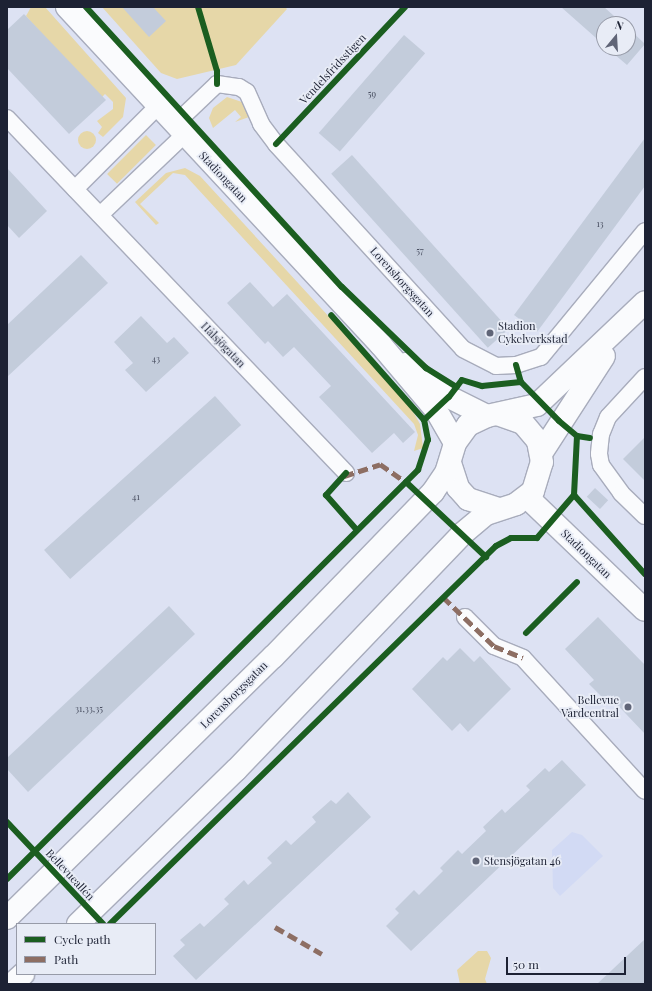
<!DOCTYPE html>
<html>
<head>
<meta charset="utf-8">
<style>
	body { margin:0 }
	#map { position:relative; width:652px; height:991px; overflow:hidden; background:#dde2f3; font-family:"Playfair Display",serif }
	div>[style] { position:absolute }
	.built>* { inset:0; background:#d2daf4 }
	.green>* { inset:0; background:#e6d7a8; transform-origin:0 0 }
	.round { border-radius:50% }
	.building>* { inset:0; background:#c3ccdb; transform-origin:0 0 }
	.roads { filter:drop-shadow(1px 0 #a8acbc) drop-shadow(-1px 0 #a8acbc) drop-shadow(0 1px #a8acbc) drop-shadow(0 -1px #a8acbc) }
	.street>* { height:16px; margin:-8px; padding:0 8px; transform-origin:8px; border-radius:8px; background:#fafbfd }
	.secondary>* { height:22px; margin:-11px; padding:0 11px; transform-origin:11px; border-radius:11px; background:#fafbfd }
	.quiet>* { height:5px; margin-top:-2.5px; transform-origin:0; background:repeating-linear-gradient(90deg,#8d6e63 0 10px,transparent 0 15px) }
	.cycleway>* { height:6px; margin:-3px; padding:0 3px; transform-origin:3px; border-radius:3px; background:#1b5e20 }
	.dots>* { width:11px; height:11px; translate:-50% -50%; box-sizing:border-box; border:2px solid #e8ecf6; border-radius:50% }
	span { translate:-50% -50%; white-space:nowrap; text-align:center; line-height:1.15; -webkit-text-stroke:3.5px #e8ecf6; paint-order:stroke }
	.number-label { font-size:9px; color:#484e60 }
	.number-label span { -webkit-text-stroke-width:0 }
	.street-label { font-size:11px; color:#1d2234 }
	.poi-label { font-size:11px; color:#1d2234 }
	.left { translate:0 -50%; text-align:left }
	.right { translate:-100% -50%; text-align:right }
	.frame { position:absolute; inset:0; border:8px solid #1d2234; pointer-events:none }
	.legend { position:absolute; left:16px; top:923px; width:140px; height:52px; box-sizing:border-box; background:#e8ecf6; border:1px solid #979ba8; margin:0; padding:5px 7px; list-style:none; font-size:12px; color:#1d2234 }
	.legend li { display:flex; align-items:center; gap:8px; height:20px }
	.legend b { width:20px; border:1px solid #979ba8 }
	.north { position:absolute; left:596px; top:16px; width:40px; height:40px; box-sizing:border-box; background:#e8ecf6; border:1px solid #979ba8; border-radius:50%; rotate:18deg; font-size:11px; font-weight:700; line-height:16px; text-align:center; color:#1d2234 }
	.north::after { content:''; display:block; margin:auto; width:14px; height:18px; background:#606577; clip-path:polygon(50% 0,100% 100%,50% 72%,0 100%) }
	.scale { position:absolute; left:506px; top:957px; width:120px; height:18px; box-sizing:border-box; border:2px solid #1d2234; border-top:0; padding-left:5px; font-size:12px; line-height:14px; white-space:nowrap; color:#1d2234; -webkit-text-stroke:3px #e8ecf6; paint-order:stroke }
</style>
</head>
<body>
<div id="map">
	<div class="built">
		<div style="clip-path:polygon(572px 832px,582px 835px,603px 856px,560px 896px,553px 888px,552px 850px)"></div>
	</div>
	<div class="green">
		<div style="clip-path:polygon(31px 7px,45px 7px,126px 98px,123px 117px,103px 137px,98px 133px,102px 127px,97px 121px,113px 109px,113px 102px,105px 94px,100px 99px,26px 16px)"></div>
		<div style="clip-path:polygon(102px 7px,285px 7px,287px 9px,236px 65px,177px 79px,161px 73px)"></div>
		<div style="clip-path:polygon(227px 97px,242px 102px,249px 117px,235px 122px,241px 117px,235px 110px,213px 128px,209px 118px,213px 108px)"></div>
		<div class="round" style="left:78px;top:131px;width:18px;height:18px"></div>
		<div style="left:146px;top:135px;width:14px;height:55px;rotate:45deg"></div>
		<div style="clip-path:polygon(185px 168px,200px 176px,408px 403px,420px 424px,423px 448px,414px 451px,418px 435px,414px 424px,185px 175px,173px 173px,140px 204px,159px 223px,156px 225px,135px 202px,166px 173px)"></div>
		<div style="clip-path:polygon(478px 951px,487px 951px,491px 958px,485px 979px,487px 984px,460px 984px,457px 970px)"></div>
	</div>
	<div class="building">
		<div style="clip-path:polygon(122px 7px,153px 7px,166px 21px,149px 37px)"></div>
		<div style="clip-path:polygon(561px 7px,604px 7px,623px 24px,604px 24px,604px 45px)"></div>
		<div style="clip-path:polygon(24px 14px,106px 100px,69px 134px,7px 68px,7px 30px)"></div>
		<div style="clip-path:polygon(628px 28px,645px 44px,627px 65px,607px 48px,628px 48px)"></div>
		<div style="left:404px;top:35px;width:28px;height:130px;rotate:41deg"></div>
		<div style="clip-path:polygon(645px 138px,645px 186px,537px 332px,514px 315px)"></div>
		<div style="left:352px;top:155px;width:234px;height:28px;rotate:48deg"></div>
		<div style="clip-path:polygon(7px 168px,47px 211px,19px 238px,7px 225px)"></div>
		<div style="clip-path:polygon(81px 255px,108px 283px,7px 377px,7px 325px)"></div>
		<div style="clip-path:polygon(250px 282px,273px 307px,287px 294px,415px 432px,403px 443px,394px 433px,372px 453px,319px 397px,331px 386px,294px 347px,283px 357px,268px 341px,265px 344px,227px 303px)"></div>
		<div style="clip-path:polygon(141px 316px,167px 343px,174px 337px,189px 353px,146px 392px,125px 370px,133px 363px,114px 342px)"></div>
		<div style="left:215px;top:396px;width:39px;height:230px;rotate:48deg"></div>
		<div style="clip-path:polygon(645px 437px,645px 481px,623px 459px)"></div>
		<div style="left:595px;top:488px;width:18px;height:12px;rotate:43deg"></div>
		<div style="clip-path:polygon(169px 606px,195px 634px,28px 792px,7px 769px,7px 758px)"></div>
		<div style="clip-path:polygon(598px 617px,645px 665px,645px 734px,608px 695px,604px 699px,589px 684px,594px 680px,565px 649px)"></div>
		<div style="clip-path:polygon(460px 648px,474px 662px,480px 656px,511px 689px,468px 732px,460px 723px,452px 731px,412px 689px,443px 657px,447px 661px)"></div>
		<div style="clip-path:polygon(562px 760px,586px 785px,411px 951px,386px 926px,399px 913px,395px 909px,414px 890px,419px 895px,443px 871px,440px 868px,458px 850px,462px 854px,486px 831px,483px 827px,502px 809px,505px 813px,530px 790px,526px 786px,545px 768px,549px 772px)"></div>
		<div style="clip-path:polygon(348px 792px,371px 817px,196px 980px,173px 956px,185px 945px,180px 940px,200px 923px,204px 927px,229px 904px,224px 899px,244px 880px,248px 885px,272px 863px,267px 858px,286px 840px,291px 845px,316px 822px,312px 817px,331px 800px,336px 804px)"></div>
		<div style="clip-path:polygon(645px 939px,645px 984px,597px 984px)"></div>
	</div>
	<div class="roads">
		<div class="street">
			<div style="left:7px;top:118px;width:491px;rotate:46.3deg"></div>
			<div style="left:175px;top:124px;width:58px;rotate:-43.6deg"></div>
			<div style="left:217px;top:84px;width:22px;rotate:8deg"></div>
			<div style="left:239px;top:87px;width:9px;rotate:32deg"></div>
			<div style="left:247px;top:92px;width:35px;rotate:66deg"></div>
			<div style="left:261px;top:124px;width:25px;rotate:53deg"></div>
			<div style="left:276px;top:144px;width:277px;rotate:47.6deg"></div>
			<div style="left:463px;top:349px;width:37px;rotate:27deg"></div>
			<div style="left:496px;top:366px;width:20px;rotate:-3deg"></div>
			<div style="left:516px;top:365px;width:26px;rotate:-18deg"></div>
			<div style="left:541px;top:357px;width:163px;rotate:-50.5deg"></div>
			<div style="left:75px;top:189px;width:117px;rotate:-45deg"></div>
			<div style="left:100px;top:215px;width:116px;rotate:-43.6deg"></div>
			<div style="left:645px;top:377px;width:54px;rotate:132.8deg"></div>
			<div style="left:608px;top:417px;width:18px;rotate:112deg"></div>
			<div style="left:601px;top:434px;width:20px;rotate:96deg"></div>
			<div style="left:599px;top:454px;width:11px;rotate:80deg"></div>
			<div style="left:601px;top:465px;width:34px;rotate:54deg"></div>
			<div style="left:621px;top:493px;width:33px;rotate:44deg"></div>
			<div style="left:465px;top:617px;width:41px;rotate:45deg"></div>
			<div style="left:494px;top:646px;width:31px;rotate:22deg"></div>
			<div style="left:523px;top:658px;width:180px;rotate:47.5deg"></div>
		</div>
		<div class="secondary">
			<div style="left:67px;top:7px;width:461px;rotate:47.1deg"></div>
			<div style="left:381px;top:345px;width:85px;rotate:49.8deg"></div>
			<div style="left:436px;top:410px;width:38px;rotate:60deg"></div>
			<div style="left:406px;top:364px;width:54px;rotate:37.5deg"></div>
			<div style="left:449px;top:397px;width:42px;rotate:26.6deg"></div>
			<div style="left:542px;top:452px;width:114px;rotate:-57.1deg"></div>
			<div style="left:450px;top:463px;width:26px;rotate:72deg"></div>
			<div style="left:458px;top:488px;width:15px;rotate:48deg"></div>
			<div style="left:468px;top:499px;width:32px;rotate:18deg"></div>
			<div style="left:527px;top:497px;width:163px;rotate:43.8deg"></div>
			<div style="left:7px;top:918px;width:373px;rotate:-44.5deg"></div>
			<div style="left:273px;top:657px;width:230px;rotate:-45.9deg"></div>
			<div style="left:433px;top:492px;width:23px;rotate:-56deg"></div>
			<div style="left:446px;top:473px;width:31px;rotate:-73deg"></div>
			<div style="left:455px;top:443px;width:22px;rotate:-54deg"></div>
			<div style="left:468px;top:425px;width:21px;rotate:-25deg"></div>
			<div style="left:487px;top:416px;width:51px;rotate:-12.4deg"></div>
			<div style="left:537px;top:405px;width:149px;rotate:-43.6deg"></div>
			<div style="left:78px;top:924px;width:221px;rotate:-44.3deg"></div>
			<div style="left:236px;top:770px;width:327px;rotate:-46.2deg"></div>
			<div style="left:462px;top:534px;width:31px;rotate:-40deg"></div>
			<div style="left:486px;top:514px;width:32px;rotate:-18deg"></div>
			<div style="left:516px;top:504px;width:21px;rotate:-37deg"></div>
			<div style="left:533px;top:491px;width:30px;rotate:-73deg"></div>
			<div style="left:542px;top:462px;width:21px;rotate:-101deg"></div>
			<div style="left:538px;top:441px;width:23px;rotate:-130deg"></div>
			<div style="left:523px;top:423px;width:24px;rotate:-161deg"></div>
			<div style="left:12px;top:984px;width:15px;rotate:-42deg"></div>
		</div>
	</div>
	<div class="quiet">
		<div style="left:644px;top:341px;width:1px"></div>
		<div style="left:344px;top:476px;width:38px;rotate:-18deg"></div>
		<div style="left:380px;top:464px;width:32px;rotate:35deg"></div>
		<div style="left:443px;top:597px;width:71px;rotate:43.9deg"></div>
		<div style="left:494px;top:646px;width:31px;rotate:22deg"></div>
		<div style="left:275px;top:927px;width:54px;rotate:29.9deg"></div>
	</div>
	<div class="cycleway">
		<div style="left:86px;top:7px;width:379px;rotate:47.6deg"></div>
		<div style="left:342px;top:287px;width:117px;rotate:44deg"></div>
		<div style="left:426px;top:368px;width:36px;rotate:32deg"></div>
		<div style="left:198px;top:7px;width:67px;rotate:73.5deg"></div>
		<div style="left:217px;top:71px;width:13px;rotate:90deg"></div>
		<div style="left:276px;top:144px;width:188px;rotate:-46.7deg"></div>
		<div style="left:516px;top:365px;width:18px;rotate:74deg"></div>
		<div style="left:521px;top:382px;width:54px;rotate:45.7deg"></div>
		<div style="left:559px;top:421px;width:23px;rotate:40deg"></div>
		<div style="left:577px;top:436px;width:13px;rotate:9deg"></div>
		<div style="left:424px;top:420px;width:34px;rotate:-43deg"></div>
		<div style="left:449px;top:397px;width:21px;rotate:-53deg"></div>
		<div style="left:462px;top:380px;width:21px;rotate:17deg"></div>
		<div style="left:482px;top:386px;width:39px;rotate:-6deg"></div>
		<div style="left:346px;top:473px;width:30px;rotate:132deg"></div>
		<div style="left:326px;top:495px;width:45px;rotate:48.6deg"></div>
		<div style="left:406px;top:482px;width:110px;rotate:43.2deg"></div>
		<div style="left:574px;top:495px;width:106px;rotate:48.1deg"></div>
		<div style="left:526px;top:633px;width:72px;rotate:-45deg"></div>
		<div style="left:7px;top:822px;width:140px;rotate:46.7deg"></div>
		<div style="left:7px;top:879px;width:580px;rotate:-44.86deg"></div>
		<div style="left:418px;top:470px;width:32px;rotate:-72deg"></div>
		<div style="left:428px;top:440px;width:20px;rotate:-101deg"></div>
		<div style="left:424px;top:420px;width:140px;rotate:-131.5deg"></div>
		<div style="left:110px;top:924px;width:540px;rotate:-44.4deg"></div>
		<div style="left:496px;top:546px;width:17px;rotate:-28deg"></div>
		<div style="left:511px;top:538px;width:26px"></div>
		<div style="left:537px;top:538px;width:57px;rotate:-49.3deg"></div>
		<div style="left:574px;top:495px;width:59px;rotate:-87.1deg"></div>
	</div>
	<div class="dots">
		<div style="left:490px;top:333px;background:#606577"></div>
		<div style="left:628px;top:707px;background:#606577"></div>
		<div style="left:476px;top:861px;background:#606577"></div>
	</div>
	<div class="number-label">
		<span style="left:372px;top:93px">59</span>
		<span style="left:600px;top:223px">13</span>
		<span style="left:420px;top:250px">57</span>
		<span style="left:156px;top:358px">43</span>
		<span style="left:136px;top:496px">41</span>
		<span style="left:89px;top:708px">31,33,35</span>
	</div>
	<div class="street-label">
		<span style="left:333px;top:69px;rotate:-47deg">Vendelsfridsstigen</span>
		<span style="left:223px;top:177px;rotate:47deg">Stadiongatan</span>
		<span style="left:402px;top:282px;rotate:48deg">Lorensborgsgatan</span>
		<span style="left:223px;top:345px;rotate:46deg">Hålsjögatan</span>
		<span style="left:586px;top:554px;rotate:44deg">Stadiongatan</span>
		<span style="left:234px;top:695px;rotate:-45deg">Lorensborgsgatan</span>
		<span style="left:70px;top:875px;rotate:47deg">Bellevueallén</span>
	</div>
	<div class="poi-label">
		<span class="left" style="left:498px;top:333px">Stadion<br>Cykelverkstad</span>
		<span class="right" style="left:619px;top:707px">Bellevue<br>Vårdcentral</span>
		<span class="left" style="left:484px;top:861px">Stensjögatan 46</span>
	</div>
	<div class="frame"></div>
	<ul class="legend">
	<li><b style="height:5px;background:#1b5e20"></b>Cycle path</li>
	<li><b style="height:5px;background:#8d6e63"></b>Path</li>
	</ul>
	<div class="north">N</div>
	<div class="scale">50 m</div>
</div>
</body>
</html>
